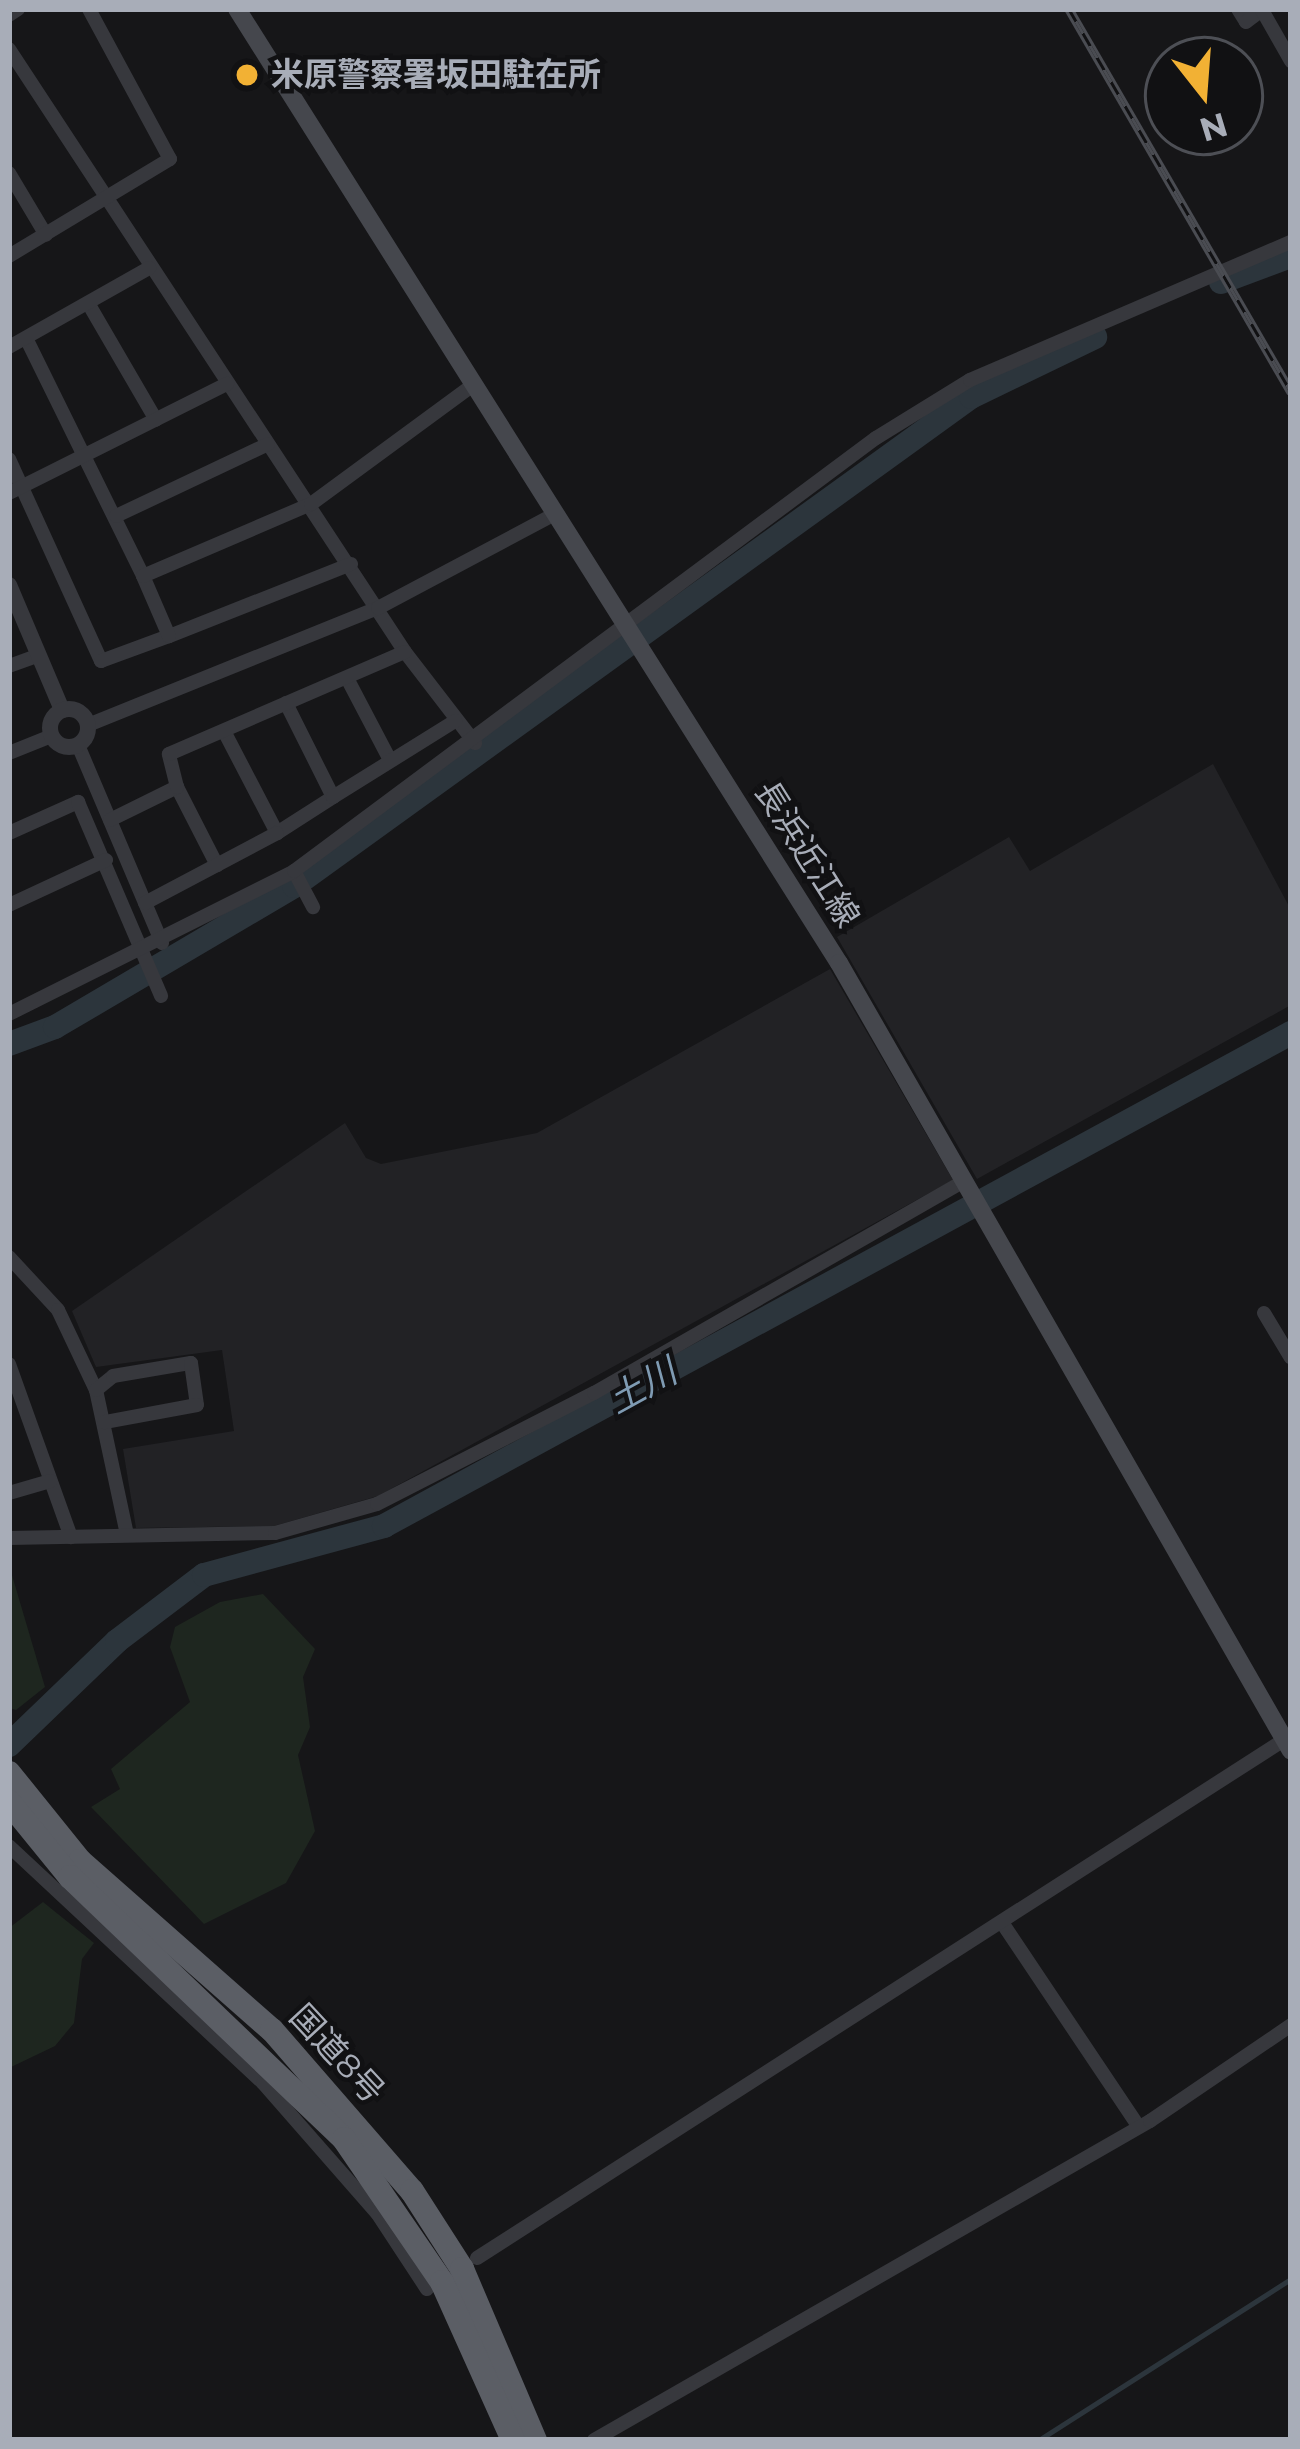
<!DOCTYPE html>
<html>
<head>
<meta charset="utf-8">
<style>
	body { margin:0 }
	#map { position:relative; width:1300px; height:2449px; overflow:hidden; background:#161618; font-family:Montserrat,"Noto Sans JP",sans-serif }
	div>[style] { position:absolute }
	.built>* { inset:0; background:#222225 }
	.green>* { inset:0; background:#1e261f }
	.stream>* { height:4.5px; margin:-2.25px; padding:0 2.25px; transform-origin:2.25px; border-radius:2.25px; background:#2c353c }
	.river>* { height:24px; margin:-12px; padding:0 12px; transform-origin:12px; border-radius:12px; background:#2c353c }
	.minor>* { height:14px; margin:-7px; padding:0 7px; transform-origin:7px; border-radius:7px; background:#37383d }
	.tertiary>* { height:16px; margin:-8px; padding:0 8px; transform-origin:8px; border-radius:8px; background:#37383d }
	.tertiary>.ring { margin:-8px; padding:0; box-sizing:content-box; background:none; border:16px solid #37383d; border-radius:50% }
	.secondary>* { height:18px; margin:-9px; padding:0 9px; transform-origin:9px; border-radius:9px; background:#45474d }
	.trunk>* { height:24px; margin:-12px; padding:0 12px; transform-origin:12px; border-radius:12px; background:#5b5e65 }
	.rail>* { height:9px; margin-top:-4.5px; transform-origin:0; background:repeating-linear-gradient(90deg,#111113 0 14px,#4a4c52 0 28px); box-sizing:border-box; border-block:3px solid #4a4c52 }
	.dots>* { width:33px; height:33px; translate:-50% -50%; box-sizing:border-box; border:6px solid #111113; border-radius:50% }
	span { translate:-50% -50%; white-space:nowrap; text-align:center; line-height:1.15; -webkit-text-stroke:9px #111113; paint-order:stroke }
	.poi-label { font-size:33px; color:#a8adb8; font-weight:700 }
	.left { translate:0 -50%; text-align:left }
	.street-label { font-size:33px; color:#a8adb8 }
	.water-label { font-size:36px; color:#7f9bb3; font-style:italic }
	.frame { position:absolute; inset:0; border:12px solid #a8adb8; pointer-events:none }
	.north { position:absolute; left:1144px; top:36px; width:120px; height:120px; box-sizing:border-box; background:#111113; border:3px solid #4d4f55; border-radius:50%; rotate:163deg; font-size:33px; font-weight:700; line-height:48px; text-align:center; color:#a8adb8 }
	.north::after { content:''; display:block; margin:auto; width:42px; height:54px; background:#f2b134; clip-path:polygon(50% 0,100% 100%,50% 72%,0 100%) }
</style>
</head>
<body>
<div id="map">
	<div class="built">
		<div style="clip-path:polygon(1213px 764px,1291px 910px,1291px 1005px,977px 1179px,837px 937px,1009px 837px,1030px 871px)"></div>
		<div style="clip-path:polygon(830px 969px,953px 1180px,378px 1496px,274px 1526px,136px 1528px,123px 1449px,234px 1431px,222px 1350px,96px 1367px,72px 1311px,345px 1123px,366px 1158px,381px 1164px,537px 1133px)"></div>
	</div>
	<div class="green">
		<div style="clip-path:polygon(9px 1565px,45px 1687px,16px 1710px,9px 1708px)"></div>
		<div style="clip-path:polygon(263px 1594px,315px 1649px,303px 1677px,310px 1727px,298px 1755px,315px 1831px,286px 1883px,204px 1924px,91px 1807px,120px 1789px,111px 1769px,190px 1702px,170px 1647px,175px 1627px,220px 1602px)"></div>
		<div style="clip-path:polygon(43px 1902px,94px 1943px,82px 1959px,74px 2023px,55px 2046px,9px 2068px,9px 1928px)"></div>
	</div>
	<div class="stream">
		<div style="left:1039px;top:2440px;width:299px;rotate:-32.6deg"></div>
	</div>
	<div class="river">
		<div style="left:1221px;top:282px;width:75px;rotate:-20.4deg"></div>
		<div style="left:9px;top:1044px;width:49px;rotate:-20.3deg"></div>
		<div style="left:55px;top:1027px;width:277px;rotate:-30.5deg"></div>
		<div style="left:294px;top:886px;width:835px;rotate:-35.84deg"></div>
		<div style="left:971px;top:397px;width:138px;rotate:-25.8deg"></div>
		<div style="left:9px;top:1745px;width:150px;rotate:-43.9deg"></div>
		<div style="left:117px;top:1641px;width:109px;rotate:-37.2deg"></div>
		<div style="left:204px;top:1575px;width:187px;rotate:-15.2deg"></div>
		<div style="left:384px;top:1526px;width:1032px;rotate:-28.53deg"></div>
	</div>
	<div class="minor">
		<div style="left:1238px;top:9px;width:15px;rotate:58deg"></div>
		<div style="left:1246px;top:22px;width:20px;rotate:-37deg"></div>
		<div style="left:1262px;top:10px;width:59px;rotate:60.4deg"></div>
		<div style="left:9px;top:15px;width:11px;rotate:-34deg"></div>
		<div style="left:9px;top:49px;width:721px;rotate:56.71deg"></div>
		<div style="left:405px;top:652px;width:115px;rotate:52.4deg"></div>
		<div style="left:9px;top:173px;width:72px;rotate:59.2deg"></div>
		<div style="left:9px;top:256px;width:188px;rotate:-31.1deg"></div>
		<div style="left:170px;top:159px;width:170px;rotate:-118.4deg"></div>
		<div style="left:88px;top:303px;width:135px;rotate:59.8deg"></div>
		<div style="left:26px;top:338px;width:265px;rotate:63.8deg"></div>
		<div style="left:9px;top:347px;width:161px;rotate:-29.4deg"></div>
		<div style="left:9px;top:459px;width:222px;rotate:65.5deg"></div>
		<div style="left:101px;top:661px;width:72px;rotate:-20.2deg"></div>
		<div style="left:9px;top:493px;width:244px;rotate:-26.6deg"></div>
		<div style="left:116px;top:516px;width:168px;rotate:-25.3deg"></div>
		<div style="left:351px;top:564px;width:196px;rotate:158.4deg"></div>
		<div style="left:169px;top:636px;width:65px;rotate:-113.4deg"></div>
		<div style="left:143px;top:576px;width:183px;rotate:-23.2deg"></div>
		<div style="left:311px;top:504px;width:201px;rotate:-36.3deg"></div>
		<div style="left:9px;top:666px;width:32px;rotate:-20deg"></div>
		<div style="left:348px;top:680px;width:90px;rotate:62.3deg"></div>
		<div style="left:88px;top:725px;width:313px;rotate:-22deg"></div>
		<div style="left:378px;top:608px;width:200px;rotate:-28deg"></div>
		<div style="left:225px;top:733px;width:113px;rotate:62.5deg"></div>
		<div style="left:277px;top:833px;width:67px;rotate:-32.7deg"></div>
		<div style="left:333px;top:797px;width:105px;rotate:-116.6deg"></div>
		<div style="left:78px;top:745px;width:215px;rotate:67deg"></div>
		<div style="left:9px;top:753px;width:45px;rotate:-22deg"></div>
		<div style="left:177px;top:787px;width:88px;rotate:62.9deg"></div>
		<div style="left:333px;top:797px;width:144px;rotate:-31.9deg"></div>
		<div style="left:110px;top:820px;width:75px;rotate:-26.2deg"></div>
		<div style="left:177px;top:787px;width:34px;rotate:-104deg"></div>
		<div style="left:169px;top:754px;width:257px;rotate:-23.4deg"></div>
		<div style="left:9px;top:833px;width:76px;rotate:-24.2deg"></div>
		<div style="left:78px;top:802px;width:211px;rotate:66.8deg"></div>
		<div style="left:294px;top:871px;width:41px;rotate:62.2deg"></div>
		<div style="left:145px;top:903px;width:149px;rotate:-27.9deg"></div>
		<div style="left:9px;top:905px;width:107px;rotate:-24.9deg"></div>
		<div style="left:9px;top:1014px;width:319px;rotate:-26.6deg"></div>
		<div style="left:294px;top:871px;width:725px;rotate:-36.65deg"></div>
		<div style="left:876px;top:438px;width:110px;rotate:-31.7deg"></div>
		<div style="left:970px;top:380px;width:349px;rotate:-23.3deg"></div>
		<div style="left:9px;top:1257px;width:72px;rotate:47.2deg"></div>
		<div style="left:58px;top:1310px;width:89px;rotate:64.6deg"></div>
		<div style="left:96px;top:1390px;width:147px;rotate:77.9deg"></div>
		<div style="left:1264px;top:1313px;width:52px;rotate:59deg"></div>
		<div style="left:9px;top:1364px;width:184px;rotate:70.3deg"></div>
		<div style="left:96px;top:1390px;width:22px;rotate:-39deg"></div>
		<div style="left:113px;top:1376px;width:79px;rotate:-9.5deg"></div>
		<div style="left:191px;top:1363px;width:42px;rotate:81.9deg"></div>
		<div style="left:197px;top:1405px;width:94px;rotate:169.5deg"></div>
		<div style="left:9px;top:1493px;width:43px;rotate:-16.3deg"></div>
		<div style="left:9px;top:1538px;width:266px;rotate:-1.1deg"></div>
		<div style="left:275px;top:1533px;width:106px;rotate:-15.9deg"></div>
		<div style="left:377px;top:1504px;width:244px;rotate:-27.1deg"></div>
		<div style="left:594px;top:1393px;width:422px;rotate:-29.8deg"></div>
		<div style="left:9px;top:1846px;width:347px;rotate:43deg"></div>
		<div style="left:263px;top:2083px;width:173px;rotate:48.8deg"></div>
		<div style="left:377px;top:2213px;width:91px;rotate:56.7deg"></div>
		<div style="left:1003px;top:1924px;width:237px;rotate:56.2deg"></div>
		<div style="left:477px;top:2258px;width:959px;rotate:-32.7deg"></div>
		<div style="left:594px;top:2440px;width:641px;rotate:-29.84deg"></div>
		<div style="left:1150px;top:2121px;width:171px;rotate:-34.2deg"></div>
	</div>
	<div class="tertiary">
		<div style="left:9px;top:585px;width:136px;rotate:67deg"></div>
		<div class="ring" style="left:50px;top:709px;width:22px;height:22px"></div>
	</div>
	<div class="secondary">
		<div style="left:237px;top:9px;width:1128px;rotate:57.75deg"></div>
		<div style="left:839px;top:963px;width:908px;rotate:60.16deg"></div>
	</div>
	<div class="trunk">
		<div style="left:9px;top:1773px;width:113px;rotate:51.1deg"></div>
		<div style="left:80px;top:1861px;width:256px;rotate:41.4deg"></div>
		<div style="left:272px;top:2030px;width:213px;rotate:49deg"></div>
		<div style="left:412px;top:2191px;width:93px;rotate:57.3deg"></div>
		<div style="left:462px;top:2269px;width:186px;rotate:66.9deg"></div>
		<div style="left:9px;top:1802px;width:97px;rotate:50.9deg"></div>
		<div style="left:70px;top:1877px;width:379px;rotate:43.7deg"></div>
		<div style="left:344px;top:2139px;width:173px;rotate:55.6deg"></div>
		<div style="left:442px;top:2282px;width:173px;rotate:65.8deg"></div>
	</div>
	<div class="rail">
		<div style="left:1069px;top:9px;width:443px;rotate:59.9deg"></div>
	</div>
	<div class="dots">
		<div style="left:247px;top:75px;background:#f2b134"></div>
	</div>
	<div class="poi-label">
		<span class="left" style="left:271px;top:75px">米原警察署坂田駐在所</span>
	</div>
	<div class="street-label">
		<span style="left:807px;top:854px;rotate:58deg">長浜近江線</span>
		<span style="left:337px;top:2054px;rotate:47deg">国道8号</span>
	</div>
	<div class="water-label">
		<span style="left:642px;top:1386px;rotate:-29deg">土川</span>
	</div>
	<div class="frame"></div>
	<div class="north">N</div>
</div>
</body>
</html>
